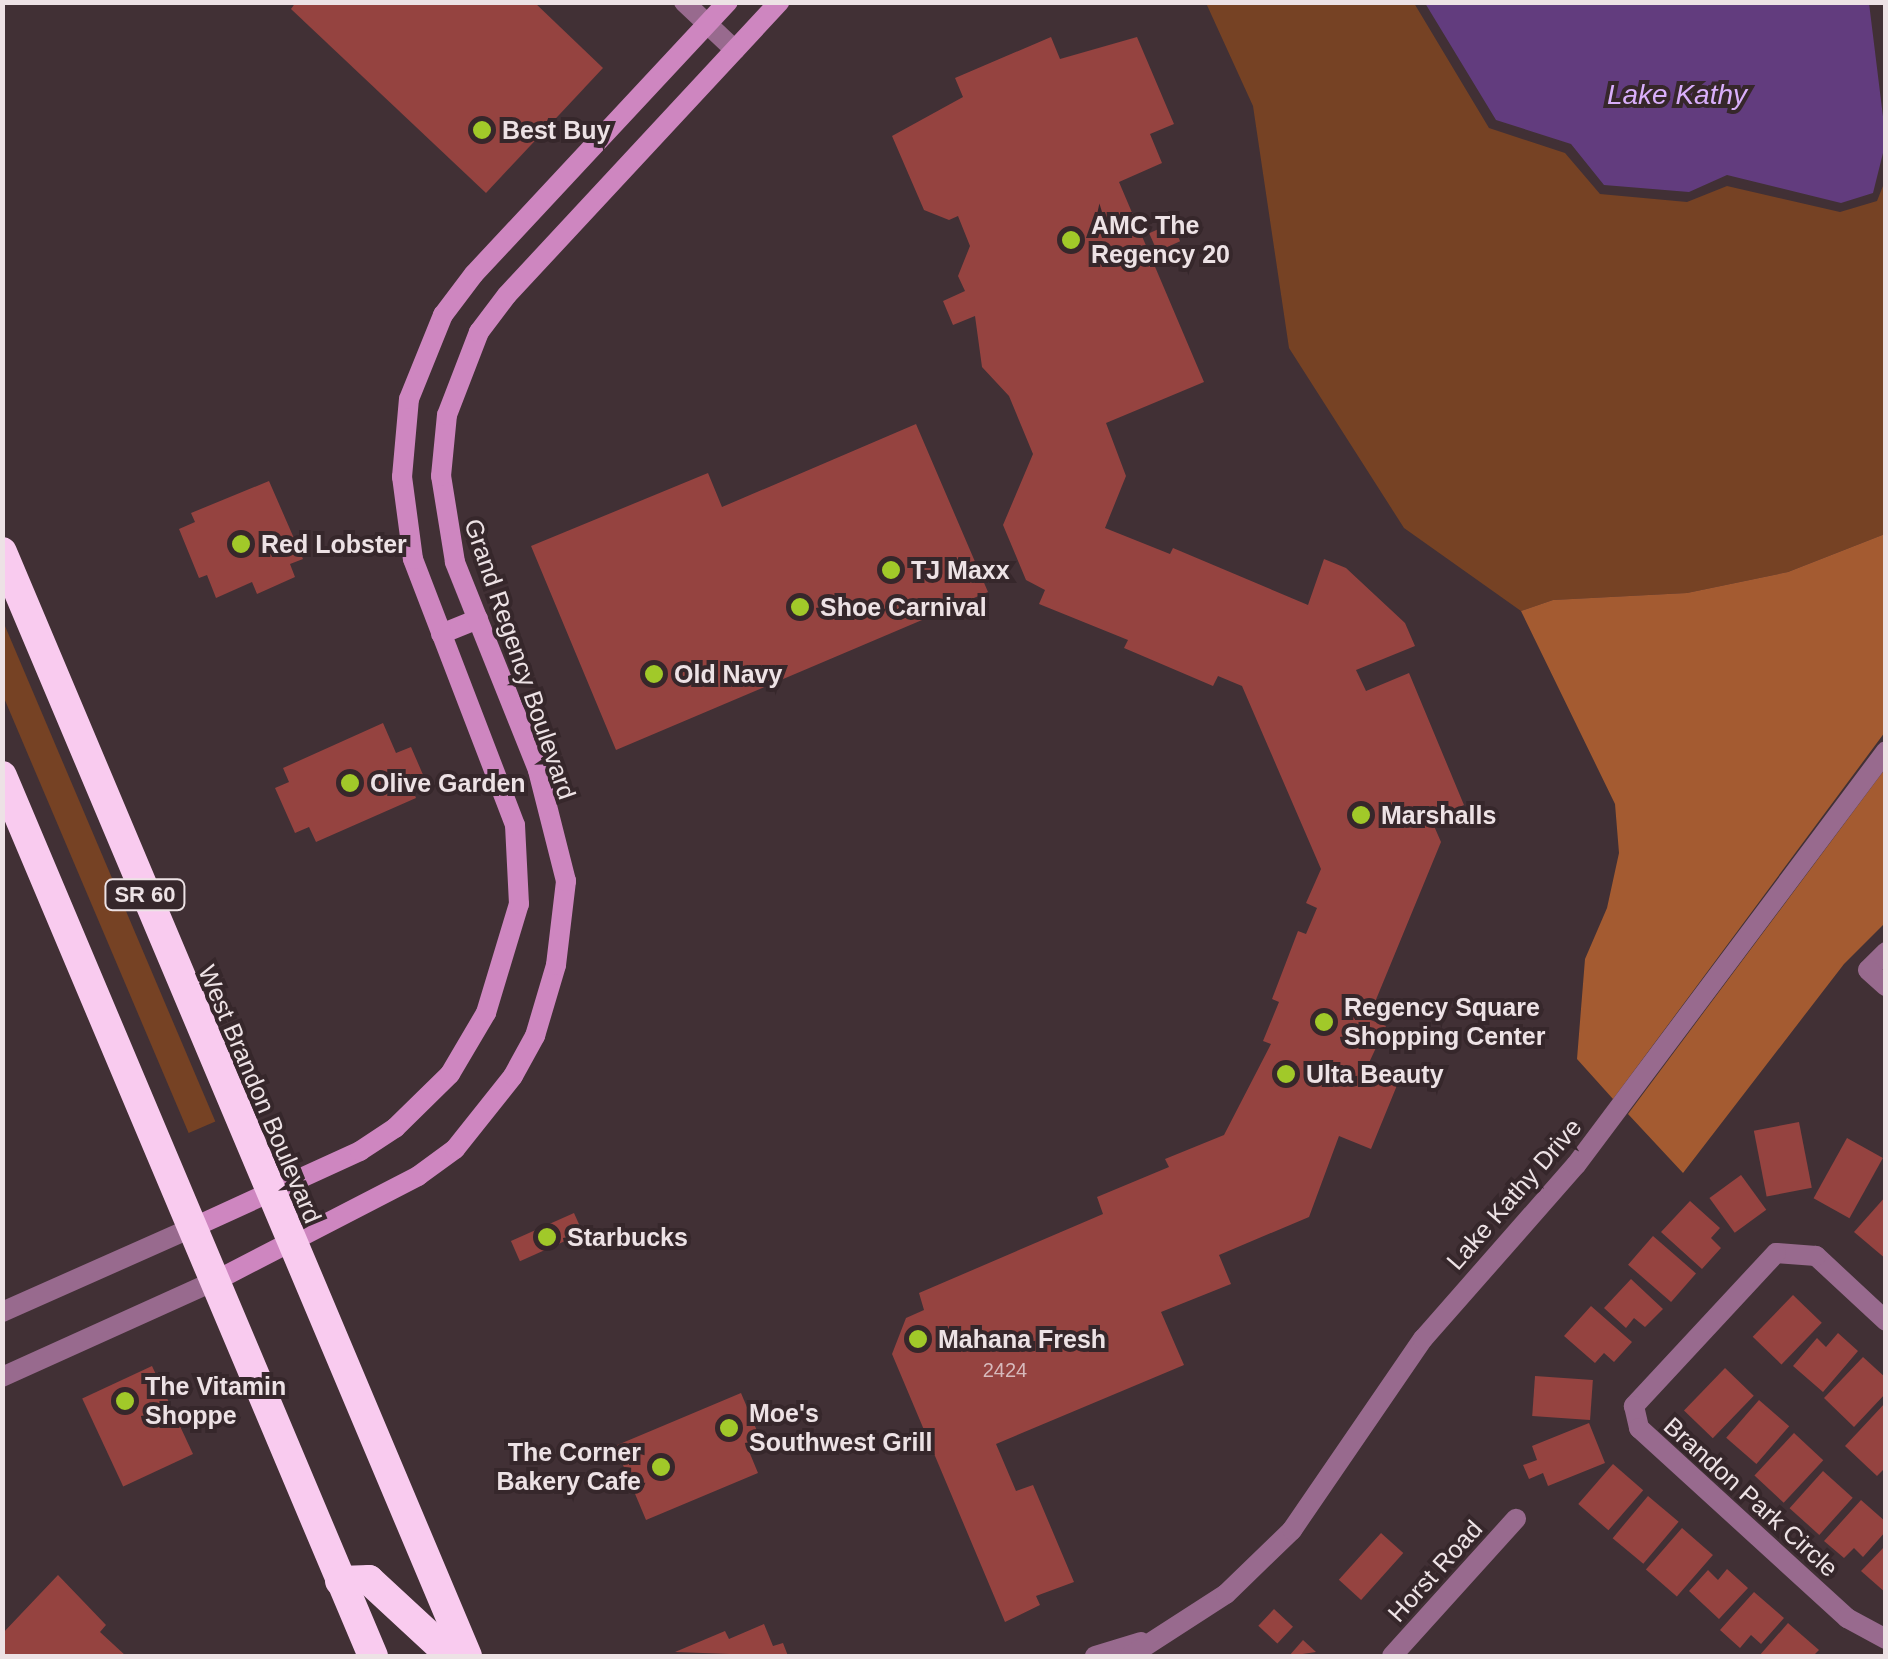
<!DOCTYPE html>
<html>
<head>
<meta charset="utf-8">
<style>
	body { margin:0 }
	#map { position:relative; width:1888px; height:1659px; overflow:hidden; background:#413035; font-family:Helvetica,sans-serif }
	div>[style] { position:absolute }
	.green>* { inset:0; background:#764224; transform-origin:0 0 }
	.forest>* { inset:0; background:#a45b31 }
	.water>* { inset:0; background:#623c7e }
	.building>* { inset:0; background:#954340; transform-origin:0 0 }
	.street>* { height:20px; margin:-10px; padding:0 10px; transform-origin:10px; border-radius:10px; background:#986a8e }
	.secondary>* { height:20px; margin:-10px; padding:0 10px; transform-origin:10px; border-radius:10px; background:#ce86c0 }
	.highway>* { height:30px; margin:-15px; padding:0 15px; transform-origin:15px; border-radius:15px; background:#f9cbef }
	.dots>* { width:28px; height:28px; translate:-50% -50%; box-sizing:border-box; border:5px solid #36272b; border-radius:50% }
	span { translate:-50% -50%; white-space:nowrap; text-align:center; line-height:1.15; -webkit-text-stroke:8px #36272b; paint-order:stroke }
	.number-label { font-size:20px; color:#d7babc }
	.number-label span { -webkit-text-stroke-width:0 }
	.shield-label span { padding:2px 8px; background:#36272b; border:2px solid; border-radius:8px; -webkit-text-stroke-width:0 }
	.shield-label { font-size:22px; color:#ede2e5; font-weight:700 }
	.poi-label { font-size:25px; color:#ede2e5; font-weight:700 }
	.left { translate:0 -50%; text-align:left }
	.right { translate:-100% -50%; text-align:right }
	.street-label { font-size:25px; color:#ede2e5 }
	.water-label { font-size:28px; color:#d9affb; font-style:italic }
	.frame { position:absolute; inset:0; border:5px solid #ede2e5; pointer-events:none }
</style>
</head>
<body>
<div id="map">
	<div class="green">
		<div style="clip-path:polygon(1206px 3px,1414px 3px,1489px 128px,1565px 153px,1600px 194px,1687px 202px,1727px 186px,1840px 212px,1877px 201px,1885px 181px,1885px 534px,1788px 572px,1687px 593px,1553px 600px,1521px 611px,1404px 528px,1289px 348px,1253px 106px)"></div>
		<div style="left:2px;top:619px;width:546px;height:29px;rotate:67deg"></div>
	</div>
	<div class="forest">
		<div style="clip-path:polygon(1885px 534px,1885px 732px,1613px 1099px,1577px 1059px,1585px 959px,1607px 908px,1619px 853px,1615px 804px,1521px 611px,1553px 600px,1687px 593px,1788px 572px)"></div>
		<div style="clip-path:polygon(1885px 769px,1885px 923px,1844px 964px,1683px 1173px,1628px 1114px)"></div>
	</div>
	<div class="water">
		<div style="clip-path:polygon(1425px 3px,1869px 3px,1886px 141px,1873px 193px,1841px 203px,1727px 175px,1689px 192px,1604px 185px,1571px 144px,1496px 120px)"></div>
	</div>
	<div class="building">
		<div style="clip-path:polygon(296px 2px,534px 2px,603px 68px,486px 193px,291px 9px)"></div>
		<div style="clip-path:polygon(1051px 37px,1060px 59px,1137px 37px,1174px 124px,1150px 134px,1162px 163px,1119px 182px,1204px 382px,1106px 423px,1126px 476px,1105px 528px,1170px 554px,1173px 548px,1308px 605px,1324px 559px,1346px 568px,1405px 623px,1415px 646px,1356px 670px,1366px 691px,1409px 673px,1464px 805px,1431px 819px,1441px 842px,1368px 1019px,1386px 1026px,1368px 1065px,1400px 1078px,1371px 1149px,1339px 1136px,1309px 1217px,1219px 1255px,1231px 1284px,1161px 1312px,1184px 1365px,996px 1444px,1016px 1491px,1033px 1485px,1074px 1582px,1036px 1596px,1040px 1605px,1005px 1622px,892px 1354px,906px 1318px,924px 1310px,919px 1293px,1103px 1214px,1097px 1197px,1169px 1167px,1165px 1159px,1224px 1135px,1271px 1044px,1263px 1041px,1279px 1002px,1272px 999px,1298px 931px,1306px 934px,1317px 908px,1306px 903px,1321px 869px,1242px 686px,1218px 676px,1213px 686px,1124px 648px,1128px 640px,1039px 604px,1045px 590px,1026px 580px,1003px 525px,1033px 454px,1009px 396px,982px 367px,975px 316px,953px 325px,943px 301px,965px 291px,958px 276px,970px 246px,958px 216px,949px 220px,924px 210px,892px 136px,963px 97px,955px 78px)"></div>
		<div style="left:1172px;top:223px;width:20px;height:25px;rotate:66deg"></div>
		<div style="clip-path:polygon(916px 424px,988px 592px,616px 750px,531px 546px,708px 473px,722px 507px)"></div>
		<div style="clip-path:polygon(269px 481px,303px 559px,290px 564px,295px 577px,257px 594px,252px 582px,216px 598px,207px 575px,199px 578px,179px 529px,195px 522px,191px 513px)"></div>
		<div style="clip-path:polygon(383px 723px,396px 753px,411px 747px,424px 777px,410px 783px,416px 798px,316px 842px,309px 827px,295px 833px,275px 788px,289px 782px,283px 768px)"></div>
		<div style="left:1799px;top:1122px;width:67px;height:46px;rotate:79deg"></div>
		<div style="left:1847px;top:1138px;width:41px;height:69px;rotate:29deg"></div>
		<div style="left:1741px;top:1175px;width:43px;height:39px;rotate:54deg"></div>
		<div style="clip-path:polygon(1886px 1196px,1886px 1259px,1854px 1232px)"></div>
		<div style="clip-path:polygon(1690px 1201px,1720px 1228px,1711px 1238px,1721px 1248px,1702px 1269px,1661px 1232px)"></div>
		<div style="left:574px;top:1213px;width:22px;height:69px;rotate:66deg"></div>
		<div style="left:1653px;top:1236px;width:57px;height:38px;rotate:41deg"></div>
		<div style="clip-path:polygon(1631px 1279px,1663px 1309px,1645px 1327px,1634px 1318px,1626px 1328px,1604px 1308px)"></div>
		<div style="left:1793px;top:1295px;width:40px;height:58px;rotate:44deg"></div>
		<div style="clip-path:polygon(1591px 1306px,1632px 1342px,1614px 1362px,1604px 1353px,1595px 1363px,1564px 1336px)"></div>
		<div style="clip-path:polygon(1838px 1333px,1858px 1351px,1823px 1392px,1793px 1366px,1817px 1338px,1826px 1347px)"></div>
		<div style="clip-path:polygon(1863px 1357px,1886px 1378px,1886px 1393px,1854px 1427px,1824px 1398px)"></div>
		<div style="left:152px;top:1366px;width:97px;height:77px;rotate:65deg"></div>
		<div style="left:1725px;top:1368px;width:40px;height:59px;rotate:44deg"></div>
		<div style="left:1535px;top:1376px;width:58px;height:40px;rotate:4deg"></div>
		<div style="clip-path:polygon(741px 1393px,760px 1438px,746px 1444px,758px 1473px,646px 1520px,615px 1446px)"></div>
		<div style="left:1759px;top:1400px;width:40px;height:50px;rotate:41deg"></div>
		<div style="clip-path:polygon(1886px 1402px,1886px 1467px,1877px 1476px,1845px 1446px)"></div>
		<div style="clip-path:polygon(1589px 1423px,1605px 1463px,1548px 1486px,1543px 1473px,1529px 1479px,1523px 1465px,1537px 1460px,1532px 1446px)"></div>
		<div style="left:1794px;top:1433px;width:40px;height:58px;rotate:43deg"></div>
		<div style="left:1613px;top:1464px;width:40px;height:53px;rotate:41deg"></div>
		<div style="left:1823px;top:1471px;width:40px;height:50px;rotate:42deg"></div>
		<div style="left:1648px;top:1496px;width:40px;height:55px;rotate:40deg"></div>
		<div style="clip-path:polygon(1861px 1500px,1886px 1522px,1886px 1531px,1863px 1557px,1854px 1548px,1844px 1558px,1824px 1541px)"></div>
		<div style="left:1682px;top:1528px;width:41px;height:55px;rotate:41deg"></div>
		<div style="left:1381px;top:1533px;width:30px;height:63px;rotate:42deg"></div>
		<div style="clip-path:polygon(1886px 1545px,1886px 1593px,1861px 1571px)"></div>
		<div style="clip-path:polygon(1727px 1569px,1748px 1588px,1719px 1619px,1689px 1591px,1708px 1570px,1718px 1580px)"></div>
		<div style="clip-path:polygon(58px 1575px,106px 1625px,100px 1632px,126px 1656px,2px 1656px,2px 1634px)"></div>
		<div style="clip-path:polygon(1754px 1592px,1784px 1618px,1761px 1644px,1751px 1635px,1740px 1648px,1720px 1630px)"></div>
		<div style="left:1274px;top:1609px;width:26px;height:23px;rotate:43deg"></div>
		<div style="clip-path:polygon(1788px 1623px,1819px 1650px,1813px 1656px,1759px 1656px)"></div>
		<div style="clip-path:polygon(764px 1624px,773px 1646px,783px 1643px,788px 1656px,675px 1652px,725px 1631px,729px 1639px)"></div>
		<div style="clip-path:polygon(1303px 1640px,1316px 1652px,1289px 1656px)"></div>
	</div>
	<div class="street">
		<div style="left:684px;top:2px;width:70px;rotate:43.3deg"></div>
		<div style="left:1886px;top:952px;width:25px;rotate:135deg"></div>
		<div style="left:1868px;top:970px;width:24px;rotate:42deg"></div>
		<div style="left:2px;top:1312px;width:208px;rotate:-23.9deg"></div>
		<div style="left:1886px;top:1321px;width:96px;rotate:-137.1deg"></div>
		<div style="left:1816px;top:1256px;width:40px;rotate:-175.7deg"></div>
		<div style="left:1776px;top:1253px;width:209px;rotate:132.9deg"></div>
		<div style="left:1634px;top:1406px;width:23px;rotate:77deg"></div>
		<div style="left:1639px;top:1428px;width:282px;rotate:42.4deg"></div>
		<div style="left:1847px;top:1618px;width:44px;rotate:28.3deg"></div>
		<div style="left:2px;top:1377px;width:234px;rotate:-24.3deg"></div>
		<div style="left:1095px;top:1656px;width:48px;rotate:-16.9deg"></div>
		<div style="left:1130px;top:1656px;width:114px;rotate:-32.9deg"></div>
		<div style="left:1226px;top:1594px;width:92px;rotate:-44.1deg"></div>
		<div style="left:1292px;top:1530px;width:232px;rotate:-55.6deg"></div>
		<div style="left:1423px;top:1339px;width:232px;rotate:-48.7deg"></div>
		<div style="left:1576px;top:1165px;width:517px;rotate:-53.17deg"></div>
		<div style="left:1392px;top:1656px;width:185px;rotate:-47.9deg"></div>
	</div>
	<div class="secondary">
		<div style="left:441px;top:634px;width:40px;rotate:-22deg"></div>
		<div style="left:192px;top:1228px;width:185px;rotate:-24.6deg"></div>
		<div style="left:360px;top:1151px;width:42px;rotate:-33.3deg"></div>
		<div style="left:395px;top:1128px;width:77px;rotate:-44.5deg"></div>
		<div style="left:450px;top:1074px;width:71px;rotate:-59.5deg"></div>
		<div style="left:486px;top:1013px;width:114px;rotate:-73.2deg"></div>
		<div style="left:519px;top:904px;width:79px;rotate:-92.9deg"></div>
		<div style="left:515px;top:825px;width:285px;rotate:-111deg"></div>
		<div style="left:413px;top:559px;width:83px;rotate:-97.6deg"></div>
		<div style="left:402px;top:477px;width:78px;rotate:-84.9deg"></div>
		<div style="left:409px;top:399px;width:91px;rotate:-68deg"></div>
		<div style="left:443px;top:315px;width:51px;rotate:-52.9deg"></div>
		<div style="left:474px;top:274px;width:372px;rotate:-47deg"></div>
		<div style="left:215px;top:1281px;width:229px;rotate:-27.3deg"></div>
		<div style="left:418px;top:1176px;width:46px;rotate:-36.1deg"></div>
		<div style="left:455px;top:1149px;width:93px;rotate:-51.5deg"></div>
		<div style="left:513px;top:1076px;width:46px;rotate:-61.2deg"></div>
		<div style="left:535px;top:1036px;width:74px;rotate:-73.5deg"></div>
		<div style="left:556px;top:965px;width:85px;rotate:-83.2deg"></div>
		<div style="left:566px;top:881px;width:114px;rotate:-104.2deg"></div>
		<div style="left:538px;top:770px;width:224px;rotate:-111.8deg"></div>
		<div style="left:455px;top:562px;width:87px;rotate:-99.2deg"></div>
		<div style="left:441px;top:476px;width:61px;rotate:-84.4deg"></div>
		<div style="left:447px;top:415px;width:89px;rotate:-68.9deg"></div>
		<div style="left:479px;top:332px;width:46px;rotate:-52.9deg"></div>
		<div style="left:507px;top:295px;width:400px;rotate:-47.1deg"></div>
	</div>
	<div class="highway">
		<div style="left:2px;top:552px;width:1198px;rotate:67.16deg"></div>
		<div style="left:2px;top:776px;width:955px;rotate:67.14deg"></div>
		<div style="left:340px;top:1581px;width:29px;rotate:-2deg"></div>
		<div style="left:369px;top:1580px;width:112px;rotate:42.8deg"></div>
	</div>
	<div class="dots">
		<div style="left:482px;top:130px;background:#a1c929"></div>
		<div style="left:1071px;top:240px;background:#a1c929"></div>
		<div style="left:241px;top:544px;background:#a1c929"></div>
		<div style="left:891px;top:570px;background:#a1c929"></div>
		<div style="left:800px;top:607px;background:#a1c929"></div>
		<div style="left:654px;top:674px;background:#a1c929"></div>
		<div style="left:350px;top:783px;background:#a1c929"></div>
		<div style="left:1361px;top:815px;background:#a1c929"></div>
		<div style="left:1324px;top:1022px;background:#a1c929"></div>
		<div style="left:1286px;top:1074px;background:#a1c929"></div>
		<div style="left:547px;top:1237px;background:#a1c929"></div>
		<div style="left:918px;top:1339px;background:#a1c929"></div>
		<div style="left:125px;top:1401px;background:#a1c929"></div>
		<div style="left:729px;top:1428px;background:#a1c929"></div>
		<div style="left:661px;top:1467px;background:#a1c929"></div>
	</div>
	<div class="number-label">
		<span style="left:1005px;top:1370px">2424</span>
	</div>
	<div class="shield-label">
		<span style="left:145px;top:895px">SR 60</span>
	</div>
	<div class="poi-label">
		<span class="left" style="left:502px;top:130px">Best Buy</span>
		<span class="left" style="left:1091px;top:240px">AMC The<br>Regency 20</span>
		<span class="left" style="left:261px;top:544px">Red Lobster</span>
		<span class="left" style="left:911px;top:570px">TJ Maxx</span>
		<span class="left" style="left:820px;top:607px">Shoe Carnival</span>
		<span class="left" style="left:674px;top:674px">Old Navy</span>
		<span class="left" style="left:370px;top:783px">Olive Garden</span>
		<span class="left" style="left:1381px;top:815px">Marshalls</span>
		<span class="left" style="left:1344px;top:1022px">Regency Square<br>Shopping Center</span>
		<span class="left" style="left:1306px;top:1074px">Ulta Beauty</span>
		<span class="left" style="left:567px;top:1237px">Starbucks</span>
		<span class="left" style="left:938px;top:1339px">Mahana Fresh</span>
		<span class="left" style="left:145px;top:1401px">The Vitamin<br>Shoppe</span>
		<span class="left" style="left:749px;top:1428px">Moe's<br>Southwest Grill</span>
		<span class="right" style="left:641px;top:1467px">The Corner<br>Bakery Cafe</span>
	</div>
	<div class="street-label">
		<span style="left:520px;top:659px;rotate:71deg">Grand Regency Boulevard</span>
		<span style="left:260px;top:1094px;rotate:67deg">West Brandon Boulevard</span>
		<span style="left:1514px;top:1194px;rotate:-49deg">Lake Kathy Drive</span>
		<span style="left:1751px;top:1497px;rotate:42deg">Brandon Park Circle</span>
		<span style="left:1435px;top:1571px;rotate:-48deg">Horst Road</span>
	</div>
	<div class="water-label">
		<span style="left:1677px;top:95px">Lake Kathy</span>
	</div>
	<div class="frame"></div>
</div>
</body>
</html>
